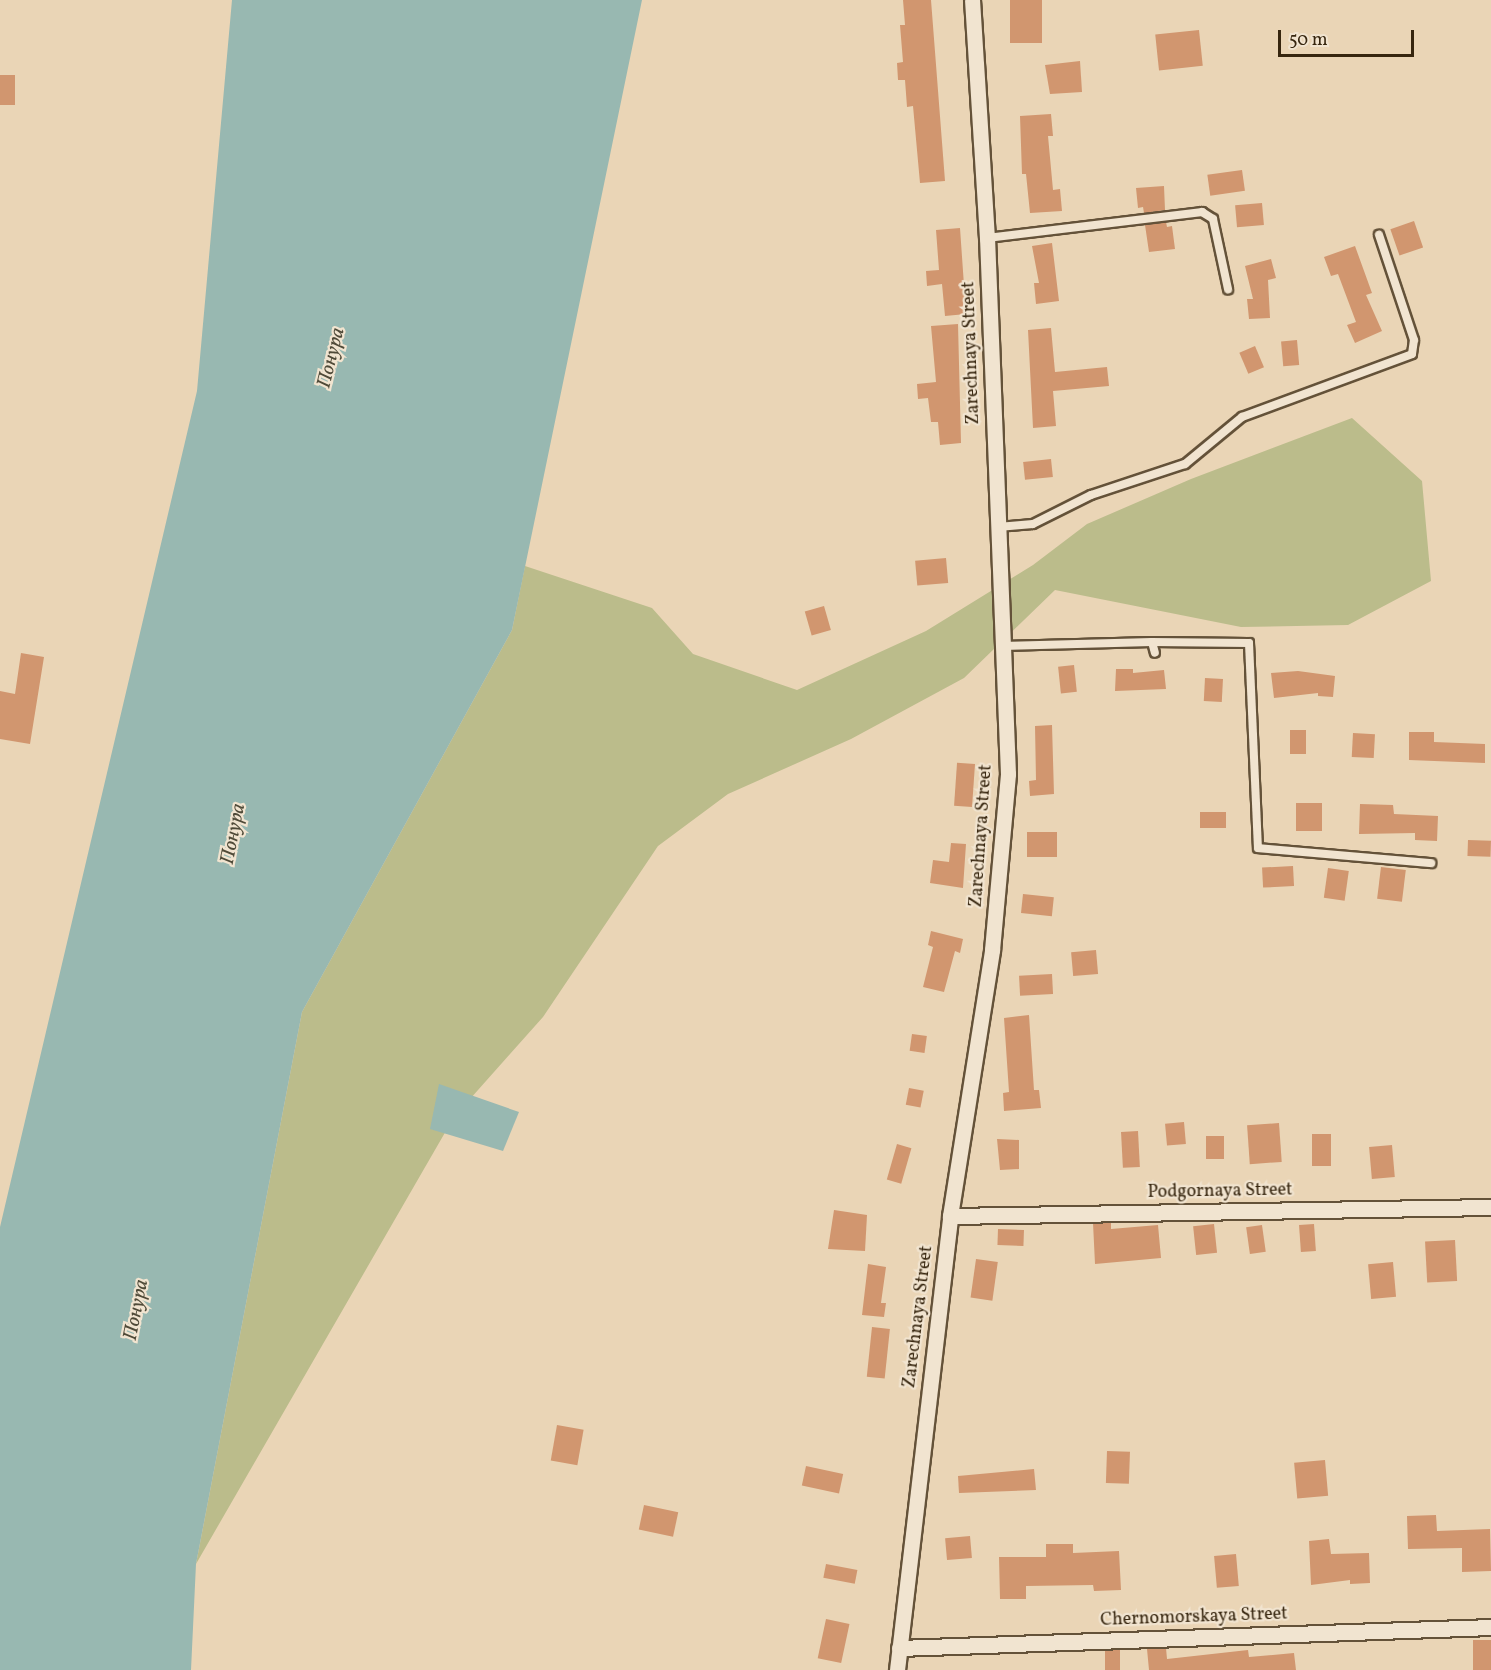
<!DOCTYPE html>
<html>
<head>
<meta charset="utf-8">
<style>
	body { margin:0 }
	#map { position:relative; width:1491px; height:1670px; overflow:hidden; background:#ead5b6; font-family:Vollkorn,serif }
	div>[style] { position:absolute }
	.green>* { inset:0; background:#bbbc8b }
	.water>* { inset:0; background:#98b8b1 }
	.building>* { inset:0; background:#d1966f; transform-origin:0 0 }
	.roads { filter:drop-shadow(2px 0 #645239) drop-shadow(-2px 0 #645239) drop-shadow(0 2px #645239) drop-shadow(0 -2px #645239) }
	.service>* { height:8px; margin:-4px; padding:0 4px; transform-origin:4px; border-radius:4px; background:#f1e4d0 }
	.minor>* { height:15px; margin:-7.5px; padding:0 7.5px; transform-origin:7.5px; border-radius:7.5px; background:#f1e4d0 }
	span { translate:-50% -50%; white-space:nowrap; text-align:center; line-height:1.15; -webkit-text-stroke:4.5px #f1e4d0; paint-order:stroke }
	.street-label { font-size:18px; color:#37260f }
	.water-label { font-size:20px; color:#4f4a38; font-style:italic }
	.scale { position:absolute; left:1278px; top:30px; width:136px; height:27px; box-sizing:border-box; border:3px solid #37260f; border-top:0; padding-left:8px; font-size:18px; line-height:21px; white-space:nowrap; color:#37260f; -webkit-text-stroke:4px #f1e4d0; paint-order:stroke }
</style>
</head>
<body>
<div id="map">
	<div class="green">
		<div style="clip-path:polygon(1352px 418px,1422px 481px,1431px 581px,1348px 625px,1241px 627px,1055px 590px,964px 678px,851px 739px,728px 794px,658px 846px,543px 1017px,454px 1117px,196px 1564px,302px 1012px,512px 630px,525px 566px,652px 608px,693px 654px,797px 690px,926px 631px,1033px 565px,1087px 524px,1191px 479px)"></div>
	</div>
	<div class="water">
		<div style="clip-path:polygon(232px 0,642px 0,512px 630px,302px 1012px,196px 1564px,191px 1670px,0 1670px,0 1227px,197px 391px)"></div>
		<div style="clip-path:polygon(439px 1084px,519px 1112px,503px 1151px,430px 1129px)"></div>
	</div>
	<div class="building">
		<div style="clip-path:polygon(903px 0,931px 0,945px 181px,920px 183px,913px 106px,907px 107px,905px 80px,898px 80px,897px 63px,903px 62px,900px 25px,905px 25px)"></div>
		<div style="left:1010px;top:0;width:32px;height:43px"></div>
		<div style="left:1199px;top:30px;width:36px;height:44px;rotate:84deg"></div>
		<div style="clip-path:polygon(1080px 61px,1082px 92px,1050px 94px,1045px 65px)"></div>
		<div style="left:0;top:75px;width:15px;height:30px"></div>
		<div style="clip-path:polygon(1051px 114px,1053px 136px,1048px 136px,1053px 190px,1060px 189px,1062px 211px,1030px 213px,1026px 174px,1022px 174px,1020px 116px)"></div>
		<div style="left:1242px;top:170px;width:21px;height:35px;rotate:82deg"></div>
		<div style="clip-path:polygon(1164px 186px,1165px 210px,1144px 213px,1143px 207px,1138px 208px,1136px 188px)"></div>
		<div style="left:1262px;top:203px;width:22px;height:27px;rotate:85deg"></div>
		<div style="left:1414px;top:221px;width:28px;height:25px;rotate:71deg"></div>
		<div style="clip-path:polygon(1166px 222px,1167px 227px,1172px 226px,1175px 249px,1149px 252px,1145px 225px)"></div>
		<div style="clip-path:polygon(960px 228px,966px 314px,945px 316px,942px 284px,927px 286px,926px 271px,939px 270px,936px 230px)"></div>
		<div style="clip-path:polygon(1052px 243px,1059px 301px,1036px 304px,1034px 283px,1039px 283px,1032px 246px)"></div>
		<div style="clip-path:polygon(1355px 246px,1372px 293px,1366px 295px,1382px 331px,1355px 343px,1347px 325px,1356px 322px,1338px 274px,1331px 276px,1324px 257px)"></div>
		<div style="clip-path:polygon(1271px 259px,1276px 278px,1268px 280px,1270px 318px,1249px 319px,1247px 299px,1253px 299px,1245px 266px)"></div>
		<div style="clip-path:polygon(958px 324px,961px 443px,940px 445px,938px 422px,931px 422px,928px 398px,918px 399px,917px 384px,936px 382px,931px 326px)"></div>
		<div style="clip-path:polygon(1051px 328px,1055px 372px,1107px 367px,1109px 386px,1053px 391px,1056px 426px,1033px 428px,1028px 330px)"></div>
		<div style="left:1297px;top:340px;width:25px;height:16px;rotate:85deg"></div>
		<div style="left:1255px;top:346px;width:23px;height:17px;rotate:67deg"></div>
		<div style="left:1051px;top:459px;width:18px;height:28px;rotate:84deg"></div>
		<div style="left:946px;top:558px;width:25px;height:31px;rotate:85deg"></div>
		<div style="left:824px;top:606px;width:25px;height:20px;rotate:74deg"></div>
		<div style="clip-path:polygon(21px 653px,44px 657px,30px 744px,0 739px,0 691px,15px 694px)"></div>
		<div style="left:1074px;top:665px;width:27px;height:16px;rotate:84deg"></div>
		<div style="clip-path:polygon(1116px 669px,1133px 669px,1133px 673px,1164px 670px,1166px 689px,1115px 691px)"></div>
		<div style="clip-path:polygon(1298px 671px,1335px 676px,1333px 697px,1318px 696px,1318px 693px,1274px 698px,1271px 673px)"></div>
		<div style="left:1205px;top:678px;width:18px;height:23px;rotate:3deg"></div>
		<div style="clip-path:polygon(1052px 725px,1054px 794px,1030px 796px,1029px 781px,1036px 780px,1035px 726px)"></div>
		<div style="left:1290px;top:730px;width:16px;height:24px"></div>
		<div style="clip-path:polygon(1409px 732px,1434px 732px,1434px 742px,1485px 744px,1485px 763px,1409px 760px)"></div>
		<div style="left:1353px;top:733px;width:22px;height:24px;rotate:3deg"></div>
		<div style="left:975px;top:764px;width:43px;height:18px;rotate:94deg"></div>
		<div style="left:1322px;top:803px;width:28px;height:26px;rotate:90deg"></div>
		<div style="clip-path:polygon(1360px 804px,1393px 805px,1394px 814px,1438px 816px,1437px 841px,1415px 840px,1415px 833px,1359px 834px)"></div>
		<div style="left:1200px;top:812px;width:26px;height:16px"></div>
		<div style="left:1027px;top:832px;width:30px;height:25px"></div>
		<div style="left:1468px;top:840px;width:23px;height:16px;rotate:2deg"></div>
		<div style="clip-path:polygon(951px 843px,966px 844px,963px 888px,930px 883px,933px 860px,949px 862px)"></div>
		<div style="left:1293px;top:866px;width:20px;height:31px;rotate:87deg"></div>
		<div style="left:1381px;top:867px;width:25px;height:32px;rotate:7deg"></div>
		<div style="left:1328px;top:868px;width:21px;height:30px;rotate:8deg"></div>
		<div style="left:1023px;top:894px;width:31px;height:19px;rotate:6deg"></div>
		<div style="clip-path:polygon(931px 931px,963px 939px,960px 953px,955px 951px,944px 992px,923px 987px,933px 947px,928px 945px)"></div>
		<div style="left:1096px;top:950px;width:24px;height:25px;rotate:85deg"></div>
		<div style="left:1052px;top:974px;width:20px;height:33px;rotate:87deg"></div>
		<div style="clip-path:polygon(1029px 1015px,1034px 1090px,1039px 1090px,1041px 1108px,1004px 1111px,1003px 1093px,1009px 1092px,1004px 1018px)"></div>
		<div style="left:912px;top:1034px;width:15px;height:17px;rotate:8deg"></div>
		<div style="left:909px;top:1088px;width:15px;height:17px;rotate:11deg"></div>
		<div style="left:1184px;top:1122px;width:22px;height:19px;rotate:85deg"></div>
		<div style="left:1279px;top:1123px;width:39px;height:32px;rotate:86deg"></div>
		<div style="left:1138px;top:1131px;width:36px;height:17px;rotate:87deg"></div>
		<div style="left:1312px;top:1134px;width:19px;height:32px"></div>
		<div style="left:1206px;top:1136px;width:18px;height:23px"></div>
		<div style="clip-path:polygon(997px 1139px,1019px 1140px,1019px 1169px,1000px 1170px)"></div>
		<div style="left:897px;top:1144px;width:15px;height:37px;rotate:16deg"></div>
		<div style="left:1392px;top:1145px;width:32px;height:23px;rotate:85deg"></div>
		<div style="clip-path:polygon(834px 1210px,867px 1215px,865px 1251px,828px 1249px)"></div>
		<div style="clip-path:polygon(1093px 1223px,1111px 1223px,1111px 1229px,1158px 1225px,1161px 1258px,1095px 1264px)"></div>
		<div style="left:1214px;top:1224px;width:29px;height:21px;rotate:84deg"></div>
		<div style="left:1314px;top:1224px;width:27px;height:15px;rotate:86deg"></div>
		<div style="left:1262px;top:1225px;width:27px;height:16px;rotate:82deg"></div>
		<div style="left:998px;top:1229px;width:26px;height:16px;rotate:2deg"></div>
		<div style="left:1455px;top:1240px;width:41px;height:30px;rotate:87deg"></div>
		<div style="left:976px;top:1259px;width:22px;height:39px;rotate:8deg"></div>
		<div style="left:1393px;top:1262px;width:35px;height:25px;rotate:85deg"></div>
		<div style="clip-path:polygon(868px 1264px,886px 1267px,881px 1303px,886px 1303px,884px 1317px,862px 1315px)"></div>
		<div style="left:872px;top:1327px;width:18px;height:50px;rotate:6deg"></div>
		<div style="left:557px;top:1425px;width:27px;height:36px;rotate:10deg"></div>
		<div style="left:1107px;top:1451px;width:23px;height:32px;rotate:2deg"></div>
		<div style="left:1325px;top:1460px;width:36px;height:31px;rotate:85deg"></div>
		<div style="left:806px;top:1466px;width:38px;height:20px;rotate:12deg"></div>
		<div style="clip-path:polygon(1034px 1469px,1036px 1490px,959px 1493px,958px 1476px)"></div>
		<div style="left:644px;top:1505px;width:35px;height:25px;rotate:12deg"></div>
		<div style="clip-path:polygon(1436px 1515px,1437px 1531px,1490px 1529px,1491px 1571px,1462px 1572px,1462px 1548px,1408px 1549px,1407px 1516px)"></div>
		<div style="left:970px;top:1536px;width:22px;height:25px;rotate:85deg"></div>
		<div style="clip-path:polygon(1329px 1539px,1331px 1554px,1369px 1553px,1370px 1583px,1350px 1584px,1350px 1580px,1311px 1585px,1309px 1541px)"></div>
		<div style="clip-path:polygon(1046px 1544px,1073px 1544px,1073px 1553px,1119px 1551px,1121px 1590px,1094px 1591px,1093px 1585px,1026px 1586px,1026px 1599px,1000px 1599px,999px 1557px,1046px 1557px)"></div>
		<div style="left:1236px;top:1554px;width:32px;height:22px;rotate:85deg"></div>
		<div style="left:826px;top:1564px;width:32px;height:14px;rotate:11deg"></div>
		<div style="left:826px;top:1619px;width:24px;height:40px;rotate:12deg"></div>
		<div style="left:1473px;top:1640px;width:18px;height:30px"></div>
		<div style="clip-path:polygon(1166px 1648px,1167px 1659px,1248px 1650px,1249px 1657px,1294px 1653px,1296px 1670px,1149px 1670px,1147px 1649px)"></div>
		<div style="left:1105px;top:1650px;width:15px;height:20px"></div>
	</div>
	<div class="roads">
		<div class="service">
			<div style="left:987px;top:238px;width:217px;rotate:-6.9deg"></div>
			<div style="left:1202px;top:212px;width:13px;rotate:32deg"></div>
			<div style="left:1213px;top:219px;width:72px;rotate:77.9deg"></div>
			<div style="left:998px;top:527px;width:35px;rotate:-5deg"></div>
			<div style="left:1033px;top:524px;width:65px;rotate:-26.6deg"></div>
			<div style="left:1091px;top:495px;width:99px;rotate:-18.3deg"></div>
			<div style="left:1185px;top:464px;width:74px;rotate:-39.5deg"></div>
			<div style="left:1242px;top:417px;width:181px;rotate:-20.3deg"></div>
			<div style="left:1412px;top:354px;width:14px;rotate:-82deg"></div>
			<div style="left:1414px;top:340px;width:111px;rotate:-108.4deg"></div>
			<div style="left:1152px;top:642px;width:97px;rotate:0.6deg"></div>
			<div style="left:1249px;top:643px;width:205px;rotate:87.5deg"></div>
			<div style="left:1258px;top:848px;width:174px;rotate:5deg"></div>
			<div style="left:1002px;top:646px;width:150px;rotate:-1.5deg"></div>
			<div style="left:1152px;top:642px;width:11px;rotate:75deg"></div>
		</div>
		<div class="minor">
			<div style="left:950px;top:1216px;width:541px;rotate:-0.95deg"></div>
			<div style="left:899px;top:1648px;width:592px;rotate:-2.03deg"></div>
			<div style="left:897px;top:1670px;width:457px;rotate:-83.3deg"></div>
			<div style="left:950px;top:1216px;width:269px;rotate:-81deg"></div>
			<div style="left:992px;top:950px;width:177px;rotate:-84.8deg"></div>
			<div style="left:1008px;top:774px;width:536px;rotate:-92.24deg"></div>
			<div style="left:987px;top:238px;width:238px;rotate:-93.6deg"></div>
		</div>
	</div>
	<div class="street-label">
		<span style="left:972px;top:353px;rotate:-92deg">Zarechnaya Street</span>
		<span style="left:982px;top:836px;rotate:-86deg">Zarechnaya Street</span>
		<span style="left:1220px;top:1192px;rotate:-1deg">Podgornaya Street</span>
		<span style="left:919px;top:1317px;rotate:-83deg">Zarechnaya Street</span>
		<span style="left:1194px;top:1618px;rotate:-2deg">Chernomorskaya Street</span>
	</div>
	<div class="water-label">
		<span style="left:332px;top:358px;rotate:-76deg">Понура</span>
		<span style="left:234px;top:834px;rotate:-79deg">Понура</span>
		<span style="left:137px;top:1310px;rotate:-79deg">Понура</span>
	</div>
	<div class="scale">50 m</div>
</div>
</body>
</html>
